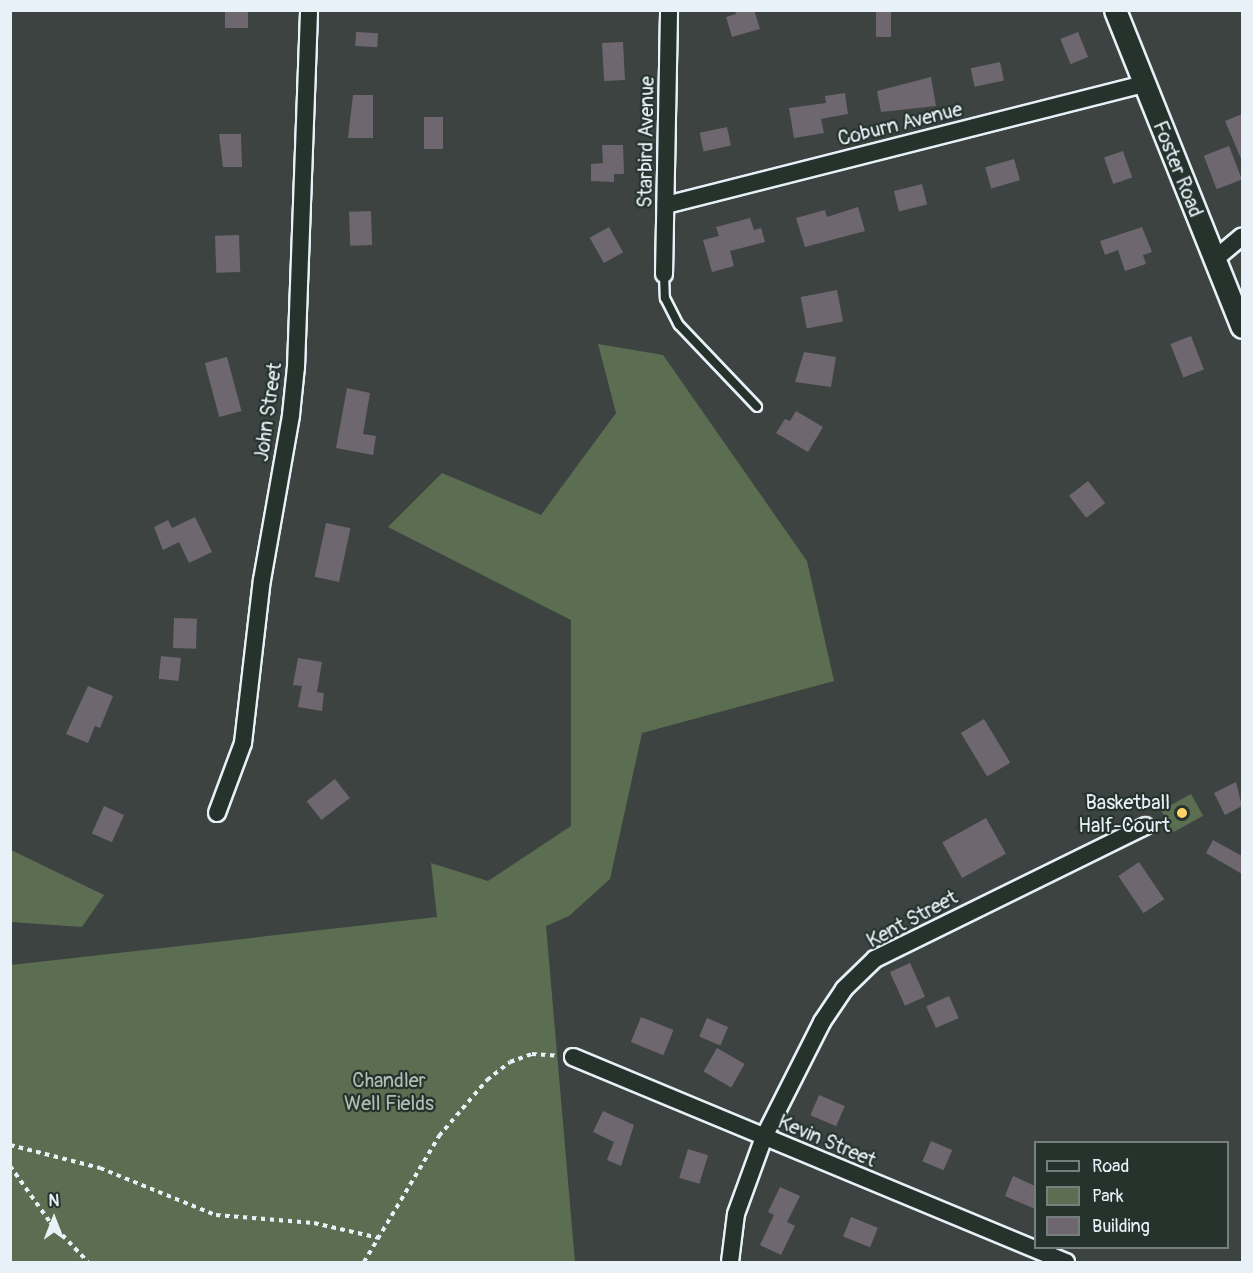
<!DOCTYPE html>
<html>
<head>
<meta charset="utf-8">
<style>
	body { margin:0 }
	#map { position:relative; width:1253px; height:1273px; overflow:hidden; background:#3c4341; font-family:Pangolin,sans-serif }
	div>[style] { position:absolute }
	.green>* { inset:0; background:#5c6e51; transform-origin:0 0 }
	.building>* { inset:0; background:#6e6770; transform-origin:0 0 }
	.path>* { height:4px; margin-top:-2px; transform-origin:0; background:repeating-linear-gradient(90deg,#e8f1f8 0 4.5px,transparent 0 9px) }
	.roads { filter:drop-shadow(2px 0 #e8f1f8) drop-shadow(-2px 0 #e8f1f8) drop-shadow(0 2px #e8f1f8) drop-shadow(0 -2px #e8f1f8) }
	.service>* { height:8px; margin:-4px; padding:0 4px; transform-origin:4px; border-radius:4px; background:#26332d }
	.minor>* { height:16px; margin:-8px; padding:0 8px; transform-origin:8px; border-radius:8px; background:#26332d }
	.tertiary>* { height:21px; margin:-10.5px; padding:0 10.5px; transform-origin:10.5px; border-radius:10.5px; background:#26332d }
	.dots>* { width:16px; height:16px; translate:-50% -50%; box-sizing:border-box; border:3px solid #26332d; border-radius:50% }
	span { translate:-50% -50%; white-space:nowrap; text-align:center; line-height:1.15; -webkit-text-stroke:4.5px #26332d; paint-order:stroke }
	.street-label { font-size:20px; color:#e8f1f8 }
	.poi-label { font-size:20px; color:#e8f1f8 }
	.right { translate:-100% -50%; text-align:right }
	.park-label { font-size:20px; color:#b0bdb5 }
	.frame { position:absolute; inset:0; border:12px solid #e8f1f8; pointer-events:none }
	.legend { position:absolute; left:1034px; top:1141px; width:195px; height:108px; box-sizing:border-box; background:#26332d; border:2px solid #747f7e; margin:0; padding:8px 10px; list-style:none; font-size:18px; color:#e8f1f8 }
	.legend li { display:flex; align-items:center; gap:12px; height:30px }
	.legend b { width:30px; border:2px solid #747f7e }
	.north { position:absolute; left:24px; top:1189px; width:60px; height:60px; -webkit-text-stroke:4px #26332d; paint-order:stroke; rotate:0deg; font-size:16px; font-weight:700; line-height:24px; text-align:center; color:#e8f1f8 }
	.north::after { content:''; display:block; margin:auto; width:21px; height:27px; background:#e8f1f8; clip-path:polygon(50% 0,100% 100%,50% 72%,0 100%) }
</style>
</head>
<body>
<div id="map">
	<div class="green">
		<div style="clip-path:polygon(598px 344px,663px 355px,807px 561px,834px 681px,642px 733px,610px 879px,569px 916px,546px 926px,575px 1262px,11px 1262px,11px 965px,437px 917px,431px 863px,488px 881px,571px 826px,571px 620px,388px 527px,442px 473px,541px 515px,616px 413px)"></div>
		<div style="left:1191px;top:794px;width:25px;height:34px;rotate:61deg"></div>
		<div style="clip-path:polygon(11px 850px,104px 895px,82px 927px,11px 922px)"></div>
	</div>
	<div class="building">
		<div style="left:225px;top:10px;width:23px;height:18px"></div>
		<div style="clip-path:polygon(735px 10px,754px 10px,760px 29px,732px 37px,726px 17px,736px 14px)"></div>
		<div style="left:876px;top:10px;width:15px;height:27px"></div>
		<div style="left:356px;top:32px;width:22px;height:14px;rotate:3deg"></div>
		<div style="left:1078px;top:32px;width:27px;height:19px;rotate:68deg"></div>
		<div style="left:623px;top:42px;width:38px;height:21px;rotate:87deg"></div>
		<div style="left:1000px;top:62px;width:19px;height:30px;rotate:78deg"></div>
		<div style="clip-path:polygon(931px 77px,936px 106px,881px 112px,877px 91px)"></div>
		<div style="clip-path:polygon(845px 93px,848px 114px,821px 119px,824px 133px,794px 138px,789px 108px,826px 103px,825px 96px)"></div>
		<div style="clip-path:polygon(353px 95px,373px 95px,373px 138px,348px 138px)"></div>
		<div style="clip-path:polygon(1242px 114px,1242px 161px,1225px 121px)"></div>
		<div style="left:424px;top:117px;width:19px;height:32px"></div>
		<div style="left:727px;top:127px;width:19px;height:28px;rotate:78deg"></div>
		<div style="clip-path:polygon(219px 134px,241px 134px,242px 167px,223px 167px)"></div>
		<div style="clip-path:polygon(602px 145px,623px 145px,624px 174px,614px 174px,614px 182px,591px 181px,591px 164px,603px 163px)"></div>
		<div style="left:1229px;top:146px;width:36px;height:27px;rotate:69deg"></div>
		<div style="left:1123px;top:151px;width:28px;height:20px;rotate:71deg"></div>
		<div style="left:1014px;top:159px;width:22px;height:30px;rotate:74deg"></div>
		<div style="left:922px;top:184px;width:21px;height:29px;rotate:76deg"></div>
		<div style="clip-path:polygon(858px 207px,865px 231px,805px 247px,796px 218px,825px 210px,827px 217px)"></div>
		<div style="left:371px;top:211px;width:34px;height:22px;rotate:88deg"></div>
		<div style="clip-path:polygon(750px 218px,754px 230px,761px 228px,765px 242px,730px 251px,734px 266px,712px 272px,703px 240px,719px 236px,716px 227px)"></div>
		<div style="left:609px;top:227px;width:29px;height:22px;rotate:61deg"></div>
		<div style="clip-path:polygon(1142px 227px,1152px 252px,1143px 255px,1146px 264px,1125px 271px,1118px 250px,1105px 255px,1100px 241px)"></div>
		<div style="left:239px;top:235px;width:37px;height:24px;rotate:88deg"></div>
		<div style="left:837px;top:290px;width:32px;height:37px;rotate:79deg"></div>
		<div style="left:1191px;top:336px;width:36px;height:22px;rotate:69deg"></div>
		<div style="clip-path:polygon(804px 352px,836px 357px,831px 387px,795px 382px)"></div>
		<div style="left:227px;top:357px;width:56px;height:23px;rotate:75deg"></div>
		<div style="clip-path:polygon(347px 388px,370px 393px,363px 434px,376px 436px,373px 455px,336px 448px)"></div>
		<div style="clip-path:polygon(796px 411px,823px 427px,808px 452px,776px 433px,785px 419px,790px 421px)"></div>
		<div style="left:1088px;top:481px;width:28px;height:24px;rotate:52deg"></div>
		<div style="clip-path:polygon(195px 517px,212px 552px,189px 563px,179px 542px,163px 550px,154px 527px,168px 520px,172px 528px)"></div>
		<div style="left:326px;top:523px;width:25px;height:55px;rotate:12deg"></div>
		<div style="left:174px;top:618px;width:23px;height:30px;rotate:2deg"></div>
		<div style="left:161px;top:656px;width:20px;height:23px;rotate:6deg"></div>
		<div style="clip-path:polygon(298px 658px,322px 662px,317px 692px,324px 693px,322px 711px,298px 707px,302px 686px,293px 685px)"></div>
		<div style="clip-path:polygon(88px 686px,113px 696px,100px 728px,95px 726px,88px 743px,66px 734px)"></div>
		<div style="left:984px;top:719px;width:51px;height:27px;rotate:59deg"></div>
		<div style="left:335px;top:779px;width:24px;height:36px;rotate:52deg"></div>
		<div style="clip-path:polygon(1236px 782px,1242px 806px,1225px 815px,1214px 793px)"></div>
		<div style="left:104px;top:806px;width:22px;height:30px;rotate:24deg"></div>
		<div style="left:986px;top:818px;width:41px;height:50px;rotate:61deg"></div>
		<div style="clip-path:polygon(1213px 840px,1242px 856px,1242px 874px,1206px 853px)"></div>
		<div style="left:1139px;top:862px;width:45px;height:25px;rotate:56deg"></div>
		<div style="left:910px;top:963px;width:37px;height:22px;rotate:66deg"></div>
		<div style="left:949px;top:996px;width:24px;height:25px;rotate:66deg"></div>
		<div style="left:641px;top:1017px;width:35px;height:27px;rotate:22deg"></div>
		<div style="left:707px;top:1018px;width:23px;height:20px;rotate:23deg"></div>
		<div style="left:717px;top:1048px;width:32px;height:27px;rotate:30deg"></div>
		<div style="left:819px;top:1095px;width:28px;height:22px;rotate:23deg"></div>
		<div style="clip-path:polygon(603px 1111px,634px 1125px,621px 1166px,607px 1160px,614px 1142px,593px 1132px)"></div>
		<div style="left:931px;top:1141px;width:23px;height:22px;rotate:23deg"></div>
		<div style="left:688px;top:1149px;width:21px;height:30px;rotate:17deg"></div>
		<div style="clip-path:polygon(1013px 1176px,1035px 1186px,1035px 1209px,1005px 1196px)"></div>
		<div style="clip-path:polygon(780px 1187px,800px 1196px,787px 1222px,795px 1226px,781px 1255px,760px 1245px,774px 1215px,768px 1212px)"></div>
		<div style="left:851px;top:1217px;width:29px;height:21px;rotate:22deg"></div>
	</div>
	<div class="path">
		<div style="left:10px;top:1145px;width:93px;rotate:14.3deg"></div>
		<div style="left:100px;top:1168px;width:125px;rotate:22.1deg"></div>
		<div style="left:216px;top:1215px;width:98px;rotate:4.7deg"></div>
		<div style="left:314px;top:1223px;width:67px;rotate:13deg"></div>
		<div style="left:10px;top:1166px;width:69px;rotate:54.5deg"></div>
		<div style="left:50px;top:1222px;width:55px;rotate:46.5deg"></div>
		<div style="left:364px;top:1262px;width:147px;rotate:-59.2deg"></div>
		<div style="left:439px;top:1136px;width:74px;rotate:-49.4deg"></div>
		<div style="left:487px;top:1080px;width:29px;rotate:-38deg"></div>
		<div style="left:510px;top:1062px;width:23px;rotate:-20deg"></div>
		<div style="left:532px;top:1054px;width:26px;rotate:4deg"></div>
	</div>
	<div class="roads">
		<div class="service">
			<div style="left:664px;top:274px;width:24px;rotate:88deg"></div>
			<div style="left:665px;top:298px;width:30px;rotate:63deg"></div>
			<div style="left:679px;top:325px;width:113px;rotate:46.4deg"></div>
		</div>
		<div class="minor">
			<div style="left:666px;top:205px;width:492px;rotate:-14.2deg"></div>
			<div style="left:1215px;top:259px;width:35px;rotate:-40deg"></div>
			<div style="left:664px;top:274px;width:264px;rotate:-88.9deg"></div>
			<div style="left:217px;top:813px;width:75px;rotate:-69.6deg"></div>
			<div style="left:243px;top:743px;width:164px;rotate:-83.4deg"></div>
			<div style="left:262px;top:580px;width:168px;rotate:-80deg"></div>
			<div style="left:291px;top:415px;width:48px;rotate:-84.1deg"></div>
			<div style="left:296px;top:367px;width:357px;rotate:-87.9deg"></div>
			<div style="left:573px;top:1057px;width:534px;rotate:22.58deg"></div>
			<div style="left:730px;top:1262px;width:48px;rotate:-82.9deg"></div>
			<div style="left:736px;top:1214px;width:82px;rotate:-70deg"></div>
			<div style="left:764px;top:1137px;width:129px;rotate:-63.2deg"></div>
			<div style="left:822px;top:1022px;width:40px;rotate:-56deg"></div>
			<div style="left:844px;top:989px;width:43px;rotate:-44.1deg"></div>
			<div style="left:875px;top:959px;width:301px;rotate:-26.2deg"></div>
		</div>
		<div class="tertiary">
			<div style="left:1115px;top:10px;width:341px;rotate:68.2deg"></div>
		</div>
	</div>
	<div class="dots">
		<div style="left:1182px;top:813px;background:#ffd166"></div>
	</div>
	<div class="street-label">
		<span style="left:900px;top:124px;rotate:-14deg">Coburn Avenue</span>
		<span style="left:646px;top:142px;rotate:-89deg">Starbird Avenue</span>
		<span style="left:1178px;top:169px;rotate:68deg">Foster Road</span>
		<span style="left:268px;top:412px;rotate:-82deg">John Street</span>
		<span style="left:912px;top:919px;rotate:-28deg">Kent Street</span>
		<span style="left:827px;top:1141px;rotate:23deg">Kevin Street</span>
	</div>
	<div class="poi-label">
		<span class="right" style="left:1170px;top:814px">Basketball<br>Half-Court</span>
	</div>
	<div class="park-label">
		<span style="left:389px;top:1092px">Chandler<br>Well Fields</span>
	</div>
	<div class="frame"></div>
	<ul class="legend">
	<li><b style="height:8px;background:#26332d"></b>Road</li>
	<li><b style="height:16px;background:#5c6e51"></b>Park</li>
	<li><b style="height:16px;background:#6e6770"></b>Building</li>
	</ul>
	<div class="north">N</div>
</div>
</body>
</html>
